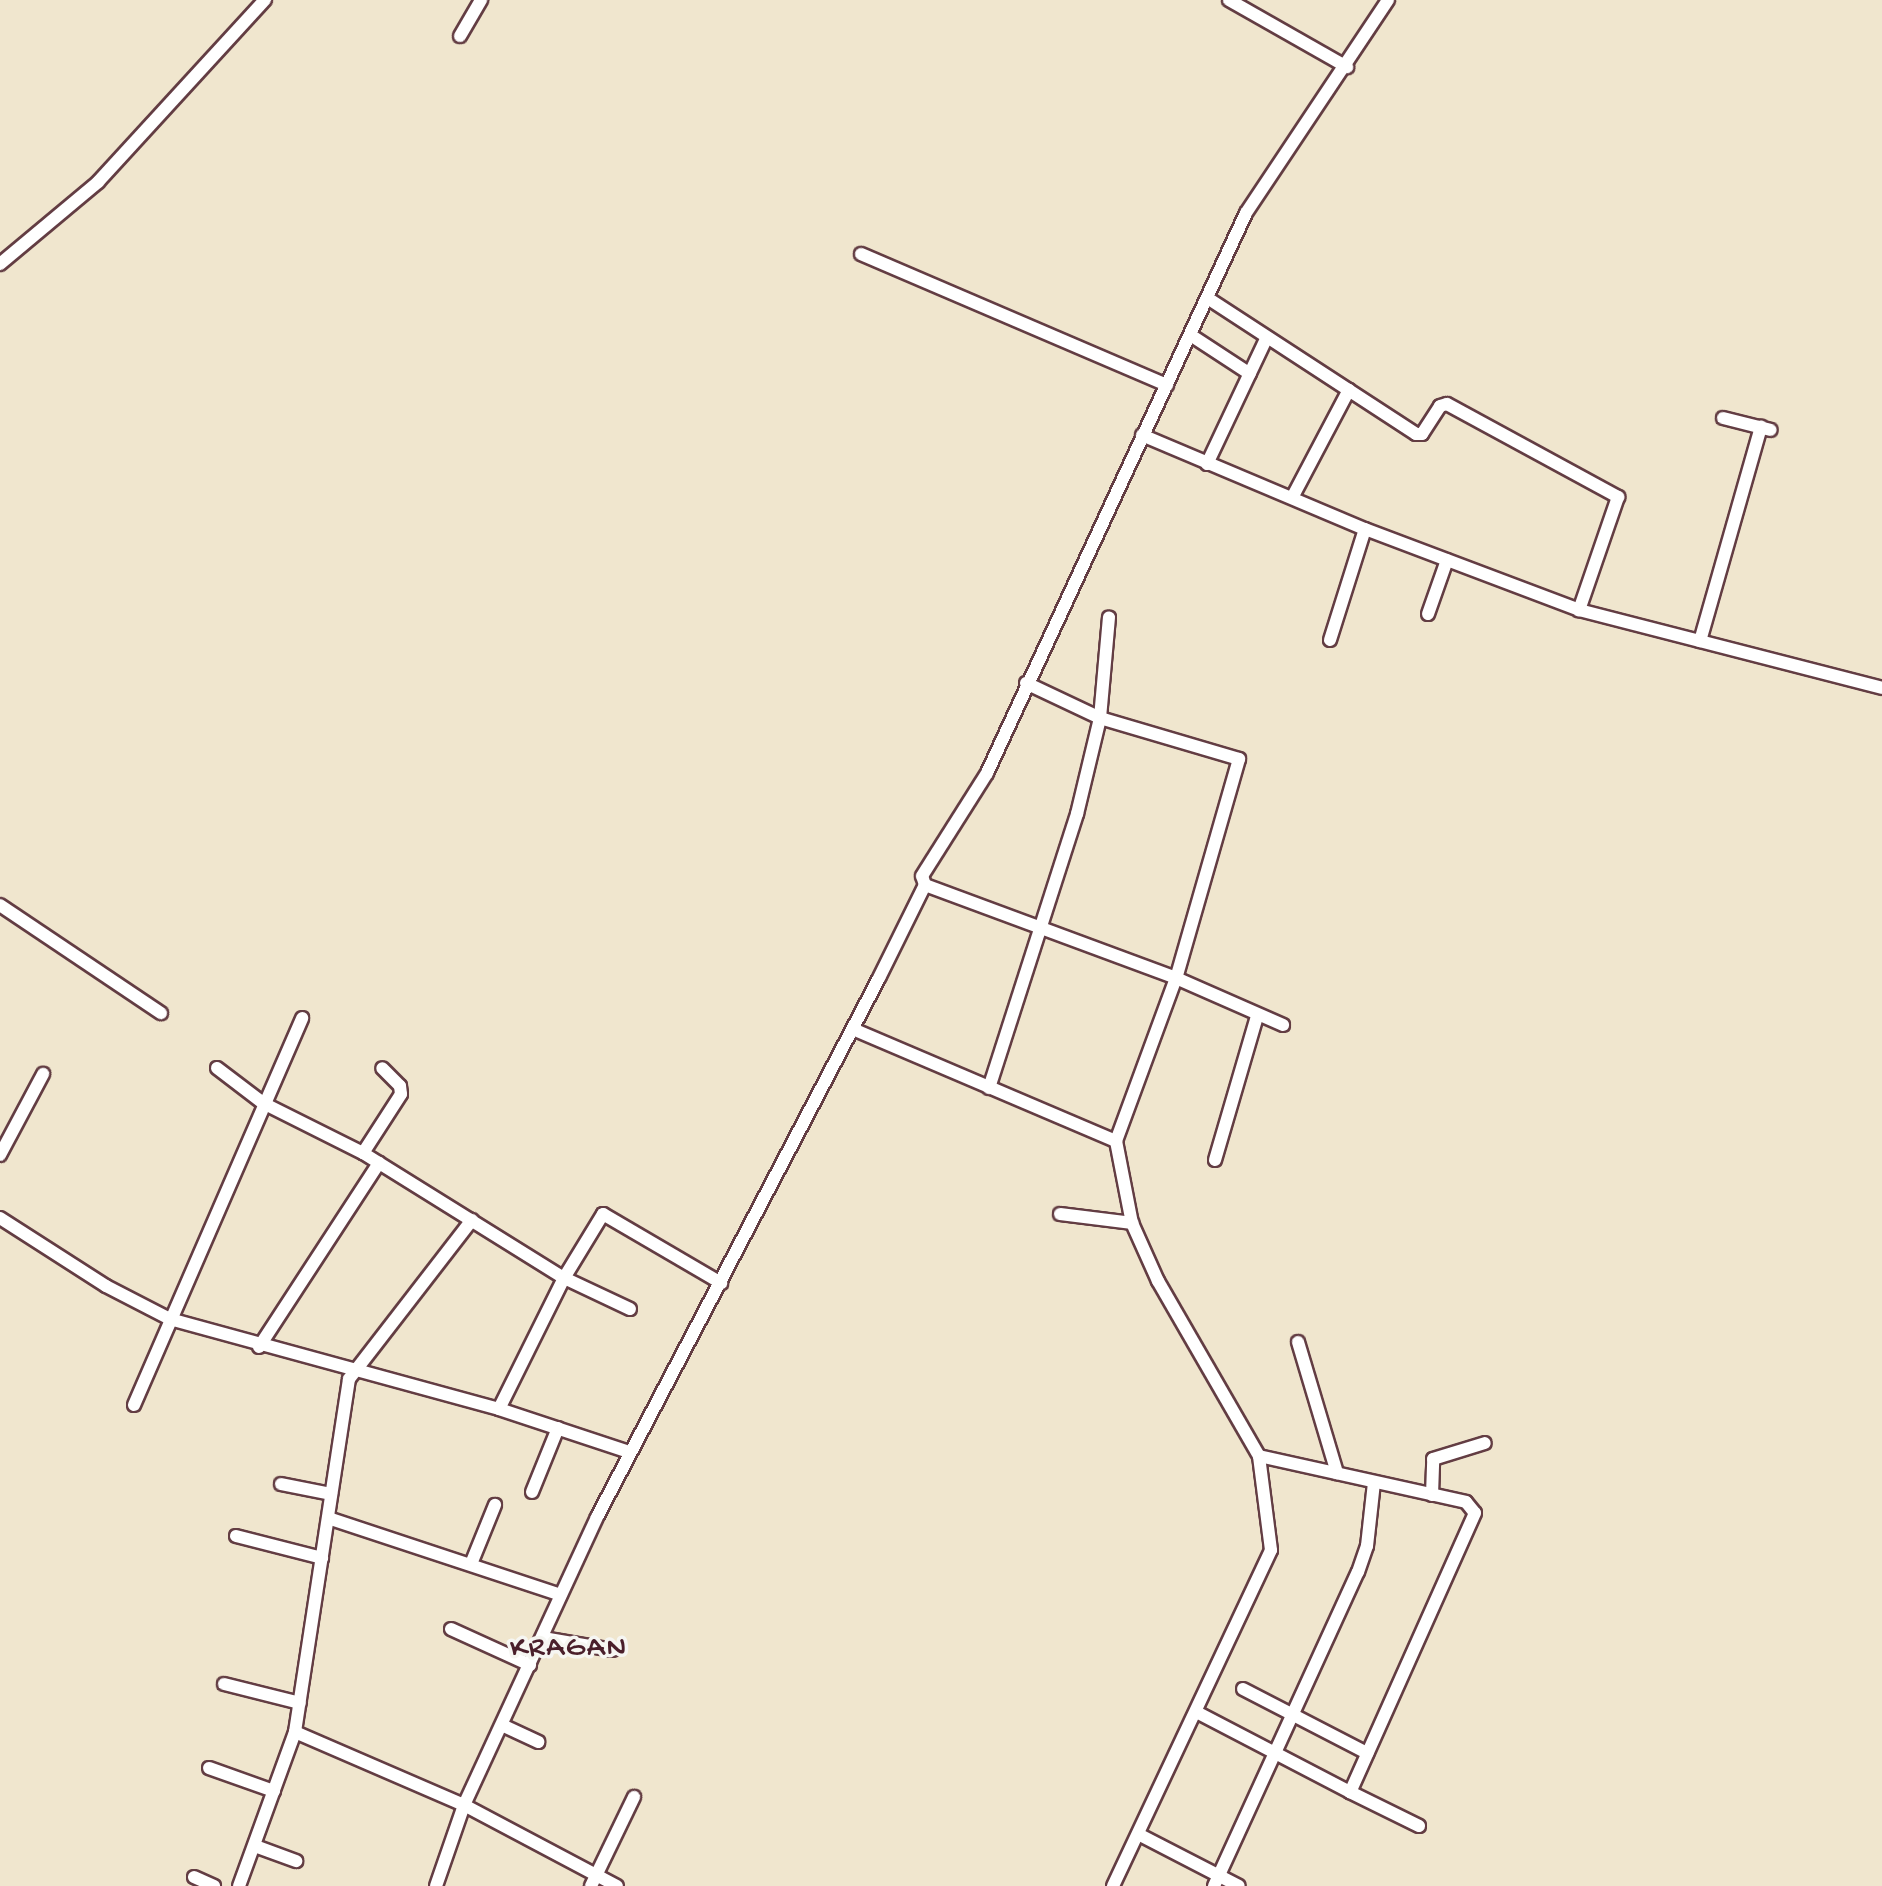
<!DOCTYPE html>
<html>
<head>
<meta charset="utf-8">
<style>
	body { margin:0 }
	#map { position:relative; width:1882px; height:1886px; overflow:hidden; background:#f0e6ce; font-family:"Gochi Hand",sans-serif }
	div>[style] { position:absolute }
	.roads { filter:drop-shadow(2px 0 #633d43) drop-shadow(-2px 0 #633d43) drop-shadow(0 2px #633d43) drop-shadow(0 -2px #633d43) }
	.minor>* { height:12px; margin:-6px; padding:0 6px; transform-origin:6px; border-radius:6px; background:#fff }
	span { translate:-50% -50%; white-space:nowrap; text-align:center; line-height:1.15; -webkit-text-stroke:7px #f6f6f2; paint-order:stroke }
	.quarter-label { font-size:30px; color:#4a1f2b; letter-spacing:2px }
</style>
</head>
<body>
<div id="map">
	<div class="roads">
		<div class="minor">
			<div style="left:1229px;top:0;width:136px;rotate:29.6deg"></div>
			<div style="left:460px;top:36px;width:42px;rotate:-59.7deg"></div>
			<div style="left:861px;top:254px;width:333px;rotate:23.2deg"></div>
			<div style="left:0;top:264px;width:128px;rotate:-39.9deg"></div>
			<div style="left:98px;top:182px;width:247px;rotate:-47.5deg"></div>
			<div style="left:1209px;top:299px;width:247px;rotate:33.1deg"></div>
			<div style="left:1416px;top:434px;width:6px"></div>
			<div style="left:1422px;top:434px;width:33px;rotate:-57deg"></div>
			<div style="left:1440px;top:406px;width:7px;rotate:-16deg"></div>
			<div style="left:1447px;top:404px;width:195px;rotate:28.5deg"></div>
			<div style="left:1618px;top:497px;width:120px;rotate:109deg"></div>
			<div style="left:1192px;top:336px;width:69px;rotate:33.2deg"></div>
			<div style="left:1723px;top:418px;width:49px;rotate:14deg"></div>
			<div style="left:1142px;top:435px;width:242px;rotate:22.9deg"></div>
			<div style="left:1365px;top:529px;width:229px;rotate:20.7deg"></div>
			<div style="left:1579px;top:610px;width:313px;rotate:14.4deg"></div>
			<div style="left:1207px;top:464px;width:140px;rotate:-64.7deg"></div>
			<div style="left:1293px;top:496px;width:120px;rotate:-62.2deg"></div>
			<div style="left:1428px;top:614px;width:57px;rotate:-70.6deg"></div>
			<div style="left:1330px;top:640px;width:116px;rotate:-72.5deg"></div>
			<div style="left:1700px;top:641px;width:223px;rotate:-74.1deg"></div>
			<div style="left:1026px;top:683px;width:82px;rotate:25.3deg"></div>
			<div style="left:1100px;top:718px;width:145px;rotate:16.4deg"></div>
			<div style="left:1239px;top:759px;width:228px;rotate:106deg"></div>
			<div style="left:1176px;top:978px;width:174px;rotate:110.2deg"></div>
			<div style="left:1116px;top:1141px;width:84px;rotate:79deg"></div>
			<div style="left:1132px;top:1223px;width:64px;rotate:65.9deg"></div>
			<div style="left:1158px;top:1281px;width:202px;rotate:60deg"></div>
			<div style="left:1259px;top:1456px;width:212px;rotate:12.5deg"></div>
			<div style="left:1466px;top:1502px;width:14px;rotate:51deg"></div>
			<div style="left:1475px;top:1513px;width:306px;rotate:114.1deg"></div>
			<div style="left:1350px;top:1792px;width:171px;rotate:-152.5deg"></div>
			<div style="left:925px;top:885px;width:268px;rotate:20.3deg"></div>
			<div style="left:1176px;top:978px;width:117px;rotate:23.7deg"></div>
			<div style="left:0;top:905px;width:194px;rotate:33.9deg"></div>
			<div style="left:853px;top:1029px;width:286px;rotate:23.1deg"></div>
			<div style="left:217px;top:1068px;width:58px;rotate:37.3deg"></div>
			<div style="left:263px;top:1103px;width:112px;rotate:26.6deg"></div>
			<div style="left:363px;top:1153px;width:237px;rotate:31.9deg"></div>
			<div style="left:564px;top:1278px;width:146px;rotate:116.4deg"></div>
			<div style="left:989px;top:1088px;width:288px;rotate:-72.2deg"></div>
			<div style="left:1077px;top:814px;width:99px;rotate:-76.5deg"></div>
			<div style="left:1100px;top:718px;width:101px;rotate:-84.9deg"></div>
			<div style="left:363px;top:1153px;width:70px;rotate:-57.2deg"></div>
			<div style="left:401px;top:1094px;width:8px;rotate:-97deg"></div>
			<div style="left:400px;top:1086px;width:25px;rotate:-135deg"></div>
			<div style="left:0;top:1155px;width:92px;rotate:-62deg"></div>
			<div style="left:1215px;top:1160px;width:150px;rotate:-73.7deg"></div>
			<div style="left:1060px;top:1214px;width:73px;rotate:7.1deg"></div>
			<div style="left:0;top:1218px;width:126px;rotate:32.7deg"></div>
			<div style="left:106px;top:1286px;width:72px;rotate:27.3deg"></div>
			<div style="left:170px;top:1319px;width:341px;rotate:15.3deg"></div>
			<div style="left:499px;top:1409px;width:137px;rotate:18.3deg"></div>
			<div style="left:630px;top:1309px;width:73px;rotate:-154.8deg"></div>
			<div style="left:564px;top:1278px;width:75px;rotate:-58.6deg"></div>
			<div style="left:603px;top:1214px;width:137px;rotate:30.3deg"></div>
			<div style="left:1298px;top:1342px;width:137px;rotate:73.4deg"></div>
			<div style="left:259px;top:1347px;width:220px;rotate:-56.9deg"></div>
			<div style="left:134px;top:1405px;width:422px;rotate:-66.5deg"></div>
			<div style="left:281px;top:1484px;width:51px;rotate:11.3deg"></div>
			<div style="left:532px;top:1492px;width:69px;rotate:-67.9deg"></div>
			<div style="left:1432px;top:1495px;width:36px;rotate:-88deg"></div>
			<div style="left:1433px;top:1459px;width:54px;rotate:-17.1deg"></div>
			<div style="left:328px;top:1518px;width:245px;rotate:18.3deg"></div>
			<div style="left:236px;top:1536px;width:89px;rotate:14.3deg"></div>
			<div style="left:471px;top:1564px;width:64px;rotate:-67.9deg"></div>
			<div style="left:451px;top:1629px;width:87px;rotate:24.5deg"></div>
			<div style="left:543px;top:1638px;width:71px;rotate:9.7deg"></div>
			<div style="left:224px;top:1684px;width:78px;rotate:14deg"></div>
			<div style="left:1243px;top:1689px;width:140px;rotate:27.3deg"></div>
			<div style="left:504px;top:1726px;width:38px;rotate:25deg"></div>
			<div style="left:295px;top:1732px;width:184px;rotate:23.4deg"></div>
			<div style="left:464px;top:1805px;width:173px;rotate:27.9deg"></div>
			<div style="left:209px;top:1768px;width:69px;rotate:19.5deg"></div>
			<div style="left:1350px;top:1792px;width:77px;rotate:26.2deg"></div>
			<div style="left:1140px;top:1835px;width:111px;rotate:27.3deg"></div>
			<div style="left:255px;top:1846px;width:44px;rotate:20.1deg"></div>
			<div style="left:194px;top:1877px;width:22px;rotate:24deg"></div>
			<div style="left:239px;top:1886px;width:164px;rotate:-70deg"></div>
			<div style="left:295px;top:1732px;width:357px;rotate:-81.3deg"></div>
			<div style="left:349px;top:1379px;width:201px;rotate:-52.3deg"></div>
			<div style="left:436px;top:1886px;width:86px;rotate:-70.9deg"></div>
			<div style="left:464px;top:1805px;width:317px;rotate:-65.2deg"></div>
			<div style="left:597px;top:1517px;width:608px;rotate:-62.38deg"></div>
			<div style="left:879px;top:978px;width:104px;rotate:-63.7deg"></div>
			<div style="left:925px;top:885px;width:9px;rotate:-108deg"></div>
			<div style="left:922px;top:876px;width:122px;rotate:-57.7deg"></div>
			<div style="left:987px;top:773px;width:617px;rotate:-65.18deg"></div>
			<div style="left:1246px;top:213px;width:256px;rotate:-56.3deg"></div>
			<div style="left:591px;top:1886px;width:99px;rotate:-64.2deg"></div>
			<div style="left:1113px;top:1886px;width:371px;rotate:-64.8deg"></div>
			<div style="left:1271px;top:1550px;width:95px;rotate:-97.3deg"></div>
			<div style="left:1214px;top:1886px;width:345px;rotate:-65.4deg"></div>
			<div style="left:1358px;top:1572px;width:28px;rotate:-71deg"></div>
			<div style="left:1367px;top:1546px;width:63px;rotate:-83.7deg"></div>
		</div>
	</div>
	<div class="quarter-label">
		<span style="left:569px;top:1650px">KRAGAN</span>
	</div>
</div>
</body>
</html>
